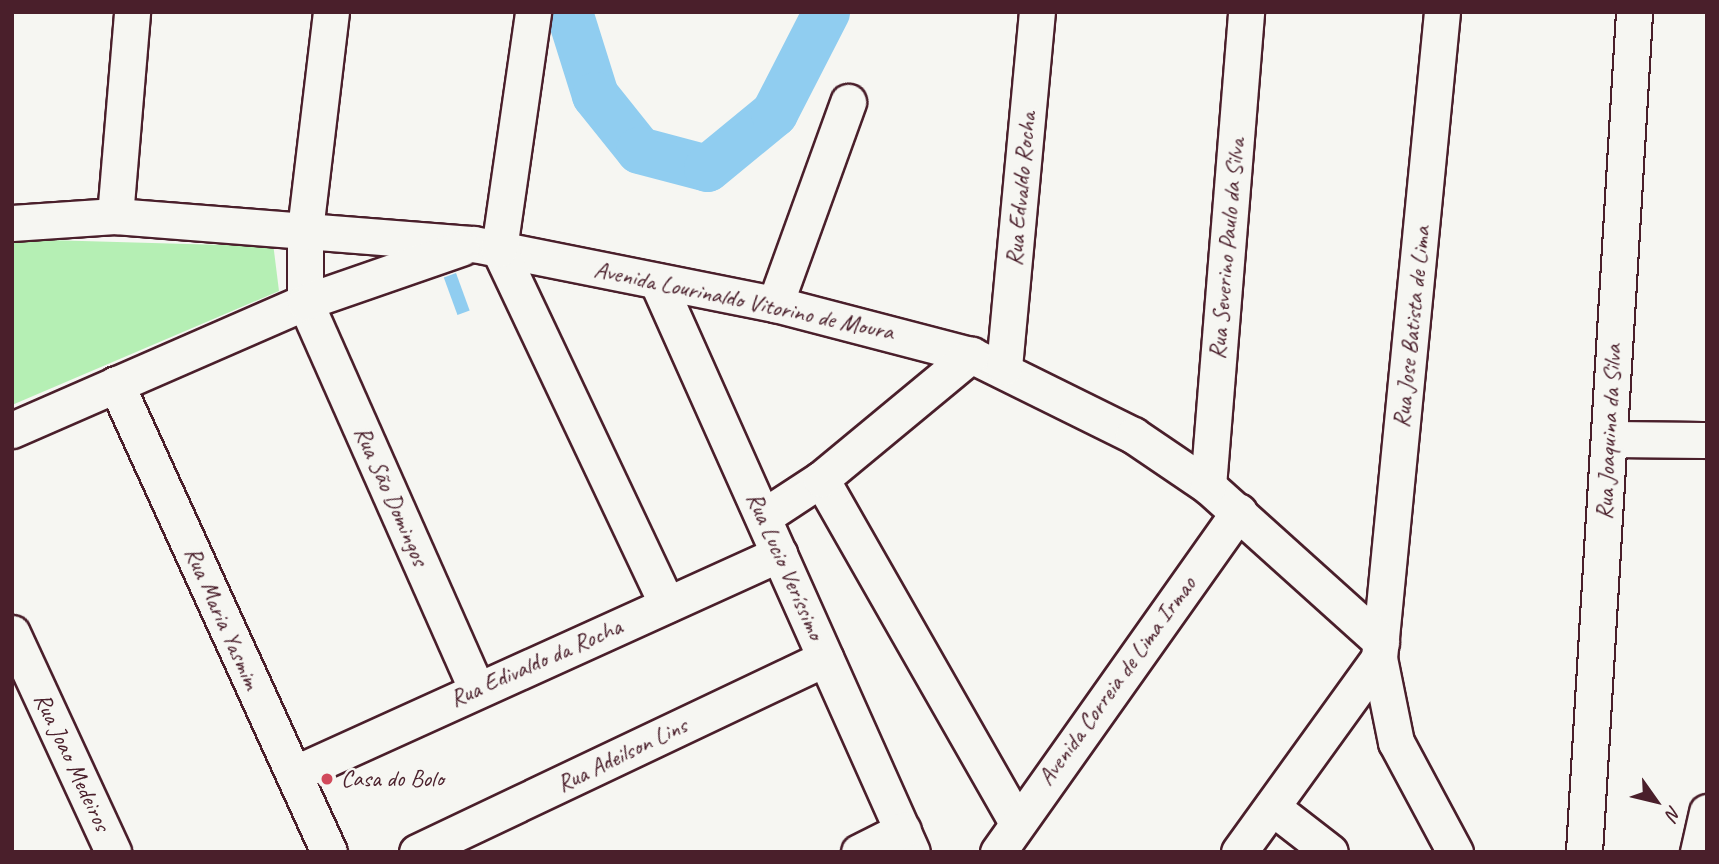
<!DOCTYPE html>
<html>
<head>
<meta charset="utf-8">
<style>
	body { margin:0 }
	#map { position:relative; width:1719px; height:864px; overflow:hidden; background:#f6f6f2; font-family:Caveat,sans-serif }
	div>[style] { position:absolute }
	.green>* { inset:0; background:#b5efb4 }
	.water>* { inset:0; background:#90cdf0; transform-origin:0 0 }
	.river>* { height:47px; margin:-23.5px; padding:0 23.5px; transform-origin:23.5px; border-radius:23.5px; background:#90cdf0 }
	.roads { filter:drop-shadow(2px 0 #4a1f2b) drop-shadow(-2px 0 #4a1f2b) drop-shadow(0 2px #4a1f2b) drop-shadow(0 -2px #4a1f2b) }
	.minor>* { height:35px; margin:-17.5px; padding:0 17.5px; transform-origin:17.5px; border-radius:17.5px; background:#f6f6f2 }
	.dots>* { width:19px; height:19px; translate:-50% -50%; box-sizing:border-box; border:4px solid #f6f6f2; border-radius:50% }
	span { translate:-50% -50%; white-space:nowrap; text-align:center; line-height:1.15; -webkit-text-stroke:5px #f6f6f2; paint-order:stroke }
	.street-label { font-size:24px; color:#4a1f2b }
	.poi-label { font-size:24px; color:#4a1f2b }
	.left { translate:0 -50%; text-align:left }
	.frame { position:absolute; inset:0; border:14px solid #4a1f2b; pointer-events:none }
	.north { position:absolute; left:1621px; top:766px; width:70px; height:70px; -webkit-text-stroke:5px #f6f6f2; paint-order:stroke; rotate:124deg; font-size:19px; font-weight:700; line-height:28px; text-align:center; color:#4a1f2b }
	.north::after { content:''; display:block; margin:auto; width:24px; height:32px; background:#4a1f2b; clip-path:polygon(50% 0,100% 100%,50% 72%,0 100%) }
</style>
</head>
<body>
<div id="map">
	<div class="green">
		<div style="clip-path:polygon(272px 235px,279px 291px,12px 405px,12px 239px,222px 245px)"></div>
	</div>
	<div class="water">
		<div style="left:456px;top:273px;width:40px;height:13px;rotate:70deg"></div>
	</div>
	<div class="river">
		<div style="left:569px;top:12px;width:87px;rotate:72.6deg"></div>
		<div style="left:595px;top:95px;width:70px;rotate:51.3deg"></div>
		<div style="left:639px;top:150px;width:70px;rotate:14.8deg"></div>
		<div style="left:707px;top:168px;width:87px;rotate:-39.4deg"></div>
		<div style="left:774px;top:113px;width:114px;rotate:-62.8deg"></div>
	</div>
	<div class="roads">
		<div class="minor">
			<div style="left:331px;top:12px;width:221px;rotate:96.8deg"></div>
			<div style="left:305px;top:231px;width:71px;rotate:90deg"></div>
			<div style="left:305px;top:302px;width:424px;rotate:66.1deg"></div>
			<div style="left:1442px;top:12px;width:649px;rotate:95.57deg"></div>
			<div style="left:1379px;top:658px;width:86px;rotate:78.6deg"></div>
			<div style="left:1396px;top:742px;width:125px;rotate:61.8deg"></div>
			<div style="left:115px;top:216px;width:205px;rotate:-85.2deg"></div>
			<div style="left:12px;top:223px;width:103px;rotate:-3.9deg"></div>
			<div style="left:115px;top:216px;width:360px;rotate:4.5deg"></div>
			<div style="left:474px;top:244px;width:307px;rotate:11.3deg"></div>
			<div style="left:775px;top:304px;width:203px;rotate:14.6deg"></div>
			<div style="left:971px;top:355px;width:181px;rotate:26.3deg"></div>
			<div style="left:1133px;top:435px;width:91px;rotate:34.2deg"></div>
			<div style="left:1208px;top:486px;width:233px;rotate:42deg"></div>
			<div style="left:499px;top:249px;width:393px;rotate:64.7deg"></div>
			<div style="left:499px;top:249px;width:239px;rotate:-81.8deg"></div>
			<div style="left:657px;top:281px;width:625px;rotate:65.94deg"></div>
			<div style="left:775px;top:304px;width:215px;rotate:-70.1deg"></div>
			<div style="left:1004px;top:367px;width:357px;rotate:-84.7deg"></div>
			<div style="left:116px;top:384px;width:514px;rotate:65.53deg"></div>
			<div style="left:12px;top:430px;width:320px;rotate:-23.6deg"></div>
			<div style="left:305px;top:302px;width:165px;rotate:-19.1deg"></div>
			<div style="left:1609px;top:439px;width:98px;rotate:0.6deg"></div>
			<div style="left:821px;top:479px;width:395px;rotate:60.3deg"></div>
			<div style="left:1208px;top:486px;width:476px;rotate:-85.4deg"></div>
			<div style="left:763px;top:517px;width:69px;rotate:-33.2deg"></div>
			<div style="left:821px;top:479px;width:195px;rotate:-39.6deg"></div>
			<div style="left:12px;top:633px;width:241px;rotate:65.2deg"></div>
			<div style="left:294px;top:774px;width:533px;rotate:-24.4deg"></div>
			<div style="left:1272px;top:807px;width:73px;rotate:37.8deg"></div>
			<div style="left:417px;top:852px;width:452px;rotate:-25.4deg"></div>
			<div style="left:859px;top:852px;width:49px;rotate:-26.6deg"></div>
			<div style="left:998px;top:852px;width:417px;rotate:-54.7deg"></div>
			<div style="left:1239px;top:852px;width:239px;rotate:-54.2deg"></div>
			<div style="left:1584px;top:852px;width:841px;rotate:-86.59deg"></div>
			<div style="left:1698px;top:852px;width:41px;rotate:-77.3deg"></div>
		</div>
	</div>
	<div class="dots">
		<div style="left:327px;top:779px;background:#d1495b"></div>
	</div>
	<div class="street-label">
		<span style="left:1021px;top:189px;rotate:-85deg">Rua Edvaldo Rocha</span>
		<span style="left:1227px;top:249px;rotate:-85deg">Rua Severino Paulo da Silva</span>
		<span style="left:744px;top:301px;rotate:12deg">Avenida Lourinaldo Vitorino de Moura</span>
		<span style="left:1412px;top:327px;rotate:-84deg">Rua Jose Batista de Lima</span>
		<span style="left:1609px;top:432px;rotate:-87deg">Rua Joaquina da Silva</span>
		<span style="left:391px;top:496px;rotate:66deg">Rua São Domingos</span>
		<span style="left:785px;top:566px;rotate:66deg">Rua Lucio Veríssimo</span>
		<span style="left:222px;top:618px;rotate:66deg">Rua Maria Yasmim</span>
		<span style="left:536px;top:663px;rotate:-24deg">Rua Edivaldo da Rocha</span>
		<span style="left:1117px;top:681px;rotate:-54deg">Avenida Correia de Lima Irmao</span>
		<span style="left:622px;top:755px;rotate:-26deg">Rua Adeilson Lins</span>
		<span style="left:72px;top:762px;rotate:65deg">Rua Joao Medeiros</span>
	</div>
	<div class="poi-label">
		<span class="left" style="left:341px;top:779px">Casa do Bolo</span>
	</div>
	<div class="frame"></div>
	<div class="north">N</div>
</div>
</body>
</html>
